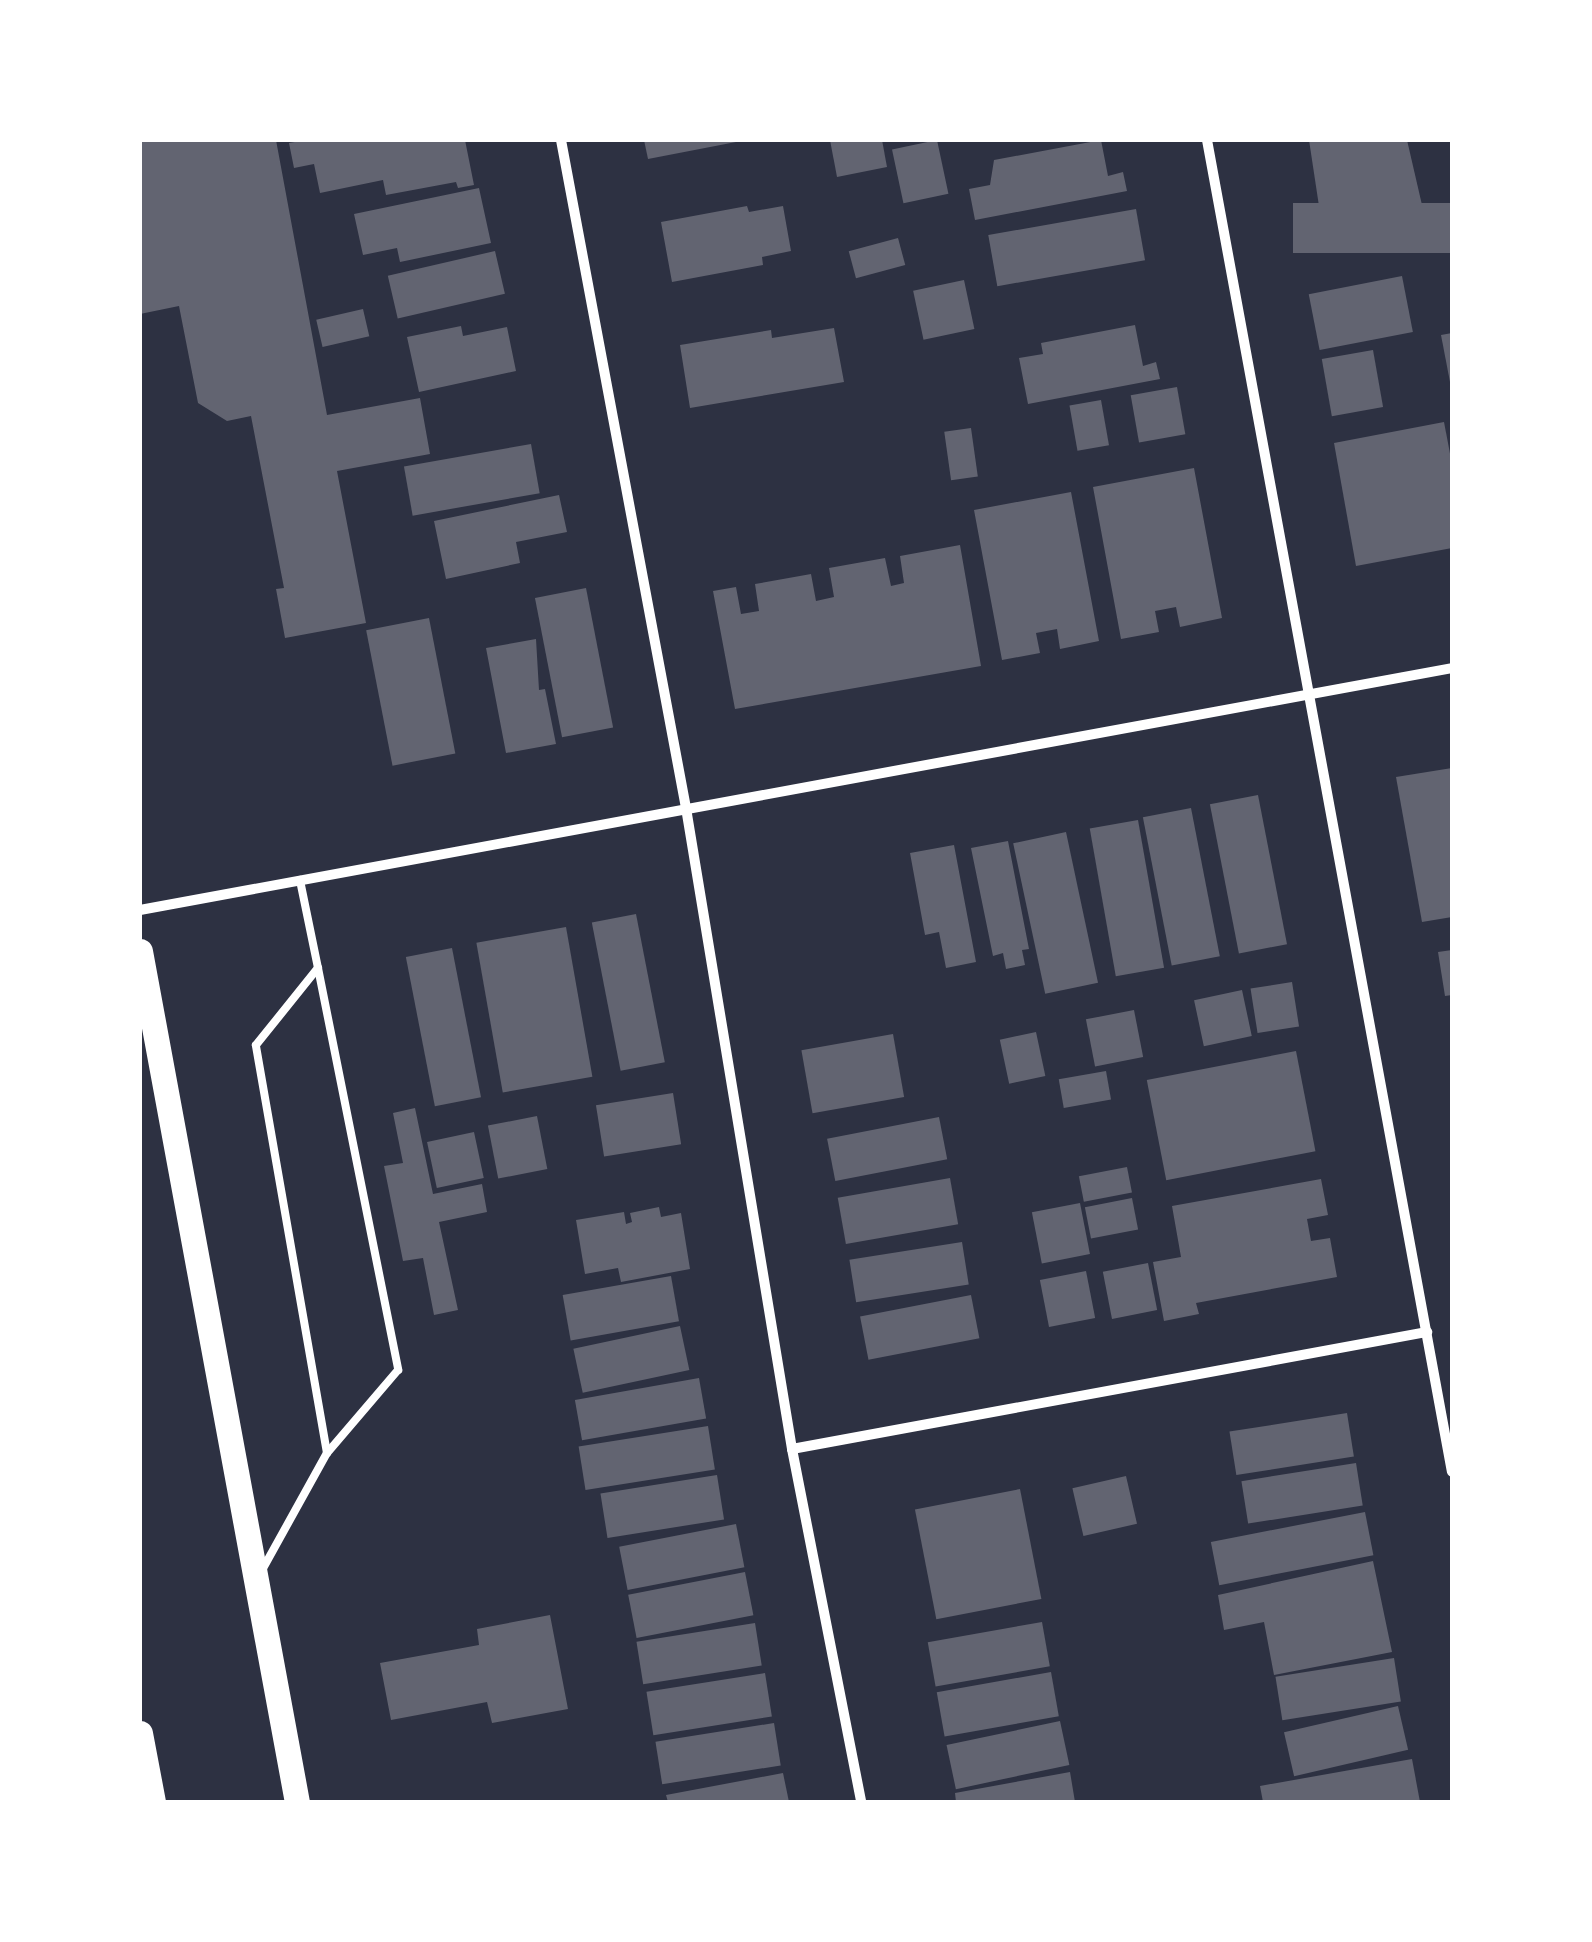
<!DOCTYPE html>
<html>
<head>
<meta charset="utf-8">
<style>
	body { margin:0 }
	#map { position:relative; width:1592px; height:1942px; overflow:hidden; background:#2d3142; font-family:"Roboto Serif",serif }
	div>[style] { position:absolute }
	.building>* { inset:0; background:#626471; transform-origin:0 0 }
	.service>* { height:8px; margin:-4px; padding:0 4px; transform-origin:4px; border-radius:4px; background:#fff }
	.minor>* { height:10px; margin:-5px; padding:0 5px; transform-origin:5px; border-radius:5px; background:#fff }
	.primary>* { height:25px; margin:-12.5px; padding:0 12.5px; transform-origin:12.5px; border-radius:12.5px; background:#fff }
	span { translate:-50% -50%; white-space:nowrap; text-align:center; line-height:1.15; -webkit-text-stroke:8px #fff; paint-order:stroke }
	.frame { position:absolute; inset:0; border:142px solid #fff; pointer-events:none }
</style>
</head>
<body>
<div id="map">
	<div class="building">
		<div style="clip-path:polygon(140px 140px,276px 140px,327px 415px,420px 398px,430px 454px,337px 471px,366px 623px,285px 638px,276px 589px,284px 588px,251px 416px,227px 421px,198px 403px,179px 306px,140px 314px)"></div>
		<div style="clip-path:polygon(306px 140px,465px 140px,474px 185px,458px 188px,456px 182px,386px 195px,383px 180px,320px 193px,314px 164px,294px 168px,289px 143px)"></div>
		<div style="clip-path:polygon(644px 140px,735px 140px,736px 142px,648px 159px)"></div>
		<div style="clip-path:polygon(830px 140px,882px 140px,887px 167px,837px 177px)"></div>
		<div style="left:937px;top:140px;width:55px;height:46px;rotate:78deg"></div>
		<div style="clip-path:polygon(1101px 140px,1108px 176px,1123px 172px,1127px 191px,975px 220px,969px 189px,990px 185px,994px 160px)"></div>
		<div style="clip-path:polygon(1309px 140px,1407px 140px,1422px 205px,1322px 226px)"></div>
		<div style="clip-path:polygon(479px 188px,491px 243px,400px 262px,397px 248px,363px 255px,354px 214px)"></div>
		<div style="left:1452px;top:203px;width:50px;height:159px;rotate:90deg"></div>
		<div style="clip-path:polygon(747px 206px,749px 212px,783px 206px,791px 251px,762px 257px,763px 265px,672px 282px,661px 222px)"></div>
		<div style="left:1136px;top:209px;width:52px;height:150px;rotate:80deg"></div>
		<div style="left:898px;top:238px;width:28px;height:51px;rotate:75deg"></div>
		<div style="left:495px;top:251px;width:44px;height:110px;rotate:77deg"></div>
		<div style="left:1402px;top:276px;width:57px;height:95px;rotate:79deg"></div>
		<div style="left:964px;top:280px;width:50px;height:52px;rotate:78deg"></div>
		<div style="left:363px;top:309px;width:28px;height:48px;rotate:77deg"></div>
		<div style="clip-path:polygon(1135px 325px,1143px 366px,1156px 362px,1160px 379px,1028px 404px,1019px 358px,1043px 354px,1041px 343px)"></div>
		<div style="clip-path:polygon(461px 326px,463px 336px,507px 327px,516px 371px,419px 392px,407px 337px)"></div>
		<div style="clip-path:polygon(834px 328px,844px 382px,690px 408px,680px 345px,771px 330px,772px 338px)"></div>
		<div style="clip-path:polygon(1452px 333px,1452px 382px,1450px 382px,1441px 335px)"></div>
		<div style="left:1373px;top:350px;width:58px;height:52px;rotate:80deg"></div>
		<div style="left:1177px;top:387px;width:48px;height:47px;rotate:80deg"></div>
		<div style="left:1101px;top:400px;width:46px;height:32px;rotate:80deg"></div>
		<div style="clip-path:polygon(1444px 422px,1452px 464px,1452px 548px,1356px 566px,1334px 443px)"></div>
		<div style="left:971px;top:428px;width:49px;height:27px;rotate:82deg"></div>
		<div style="left:531px;top:444px;width:50px;height:129px;rotate:80deg"></div>
		<div style="clip-path:polygon(1194px 468px,1222px 618px,1180px 627px,1176px 607px,1155px 611px,1159px 632px,1121px 639px,1093px 487px)"></div>
		<div style="clip-path:polygon(1071px 492px,1099px 641px,1060px 649px,1057px 629px,1036px 633px,1040px 653px,1002px 660px,974px 510px)"></div>
		<div style="clip-path:polygon(559px 495px,567px 532px,516px 542px,520px 563px,446px 579px,434px 521px)"></div>
		<div style="clip-path:polygon(960px 545px,981px 666px,735px 709px,713px 591px,736px 587px,741px 614px,759px 611px,755px 584px,811px 574px,816px 601px,834px 597px,829px 568px,885px 558px,891px 586px,904px 583px,900px 556px)"></div>
		<div style="left:586px;top:588px;width:142px;height:52px;rotate:79deg"></div>
		<div style="left:429px;top:618px;width:138px;height:64px;rotate:79deg"></div>
		<div style="clip-path:polygon(536px 639px,539px 690px,545px 689px,556px 744px,506px 753px,486px 648px)"></div>
		<div style="clip-path:polygon(1452px 768px,1452px 917px,1422px 922px,1396px 777px)"></div>
		<div style="left:1258px;top:795px;width:152px;height:49px;rotate:79deg"></div>
		<div style="left:1191px;top:808px;width:151px;height:49px;rotate:79deg"></div>
		<div style="left:1138px;top:820px;width:150px;height:49px;rotate:80deg"></div>
		<div style="left:1066px;top:832px;width:154px;height:54px;rotate:78deg"></div>
		<div style="clip-path:polygon(1008px 841px,1029px 949px,1022px 950px,1025px 965px,1006px 969px,1003px 953px,993px 956px,971px 848px)"></div>
		<div style="clip-path:polygon(954px 845px,976px 962px,946px 968px,939px 932px,925px 935px,910px 853px)"></div>
		<div style="left:636px;top:914px;width:151px;height:45px;rotate:79deg"></div>
		<div style="left:566px;top:927px;width:152px;height:91px;rotate:80deg"></div>
		<div style="left:452px;top:948px;width:152px;height:47px;rotate:79deg"></div>
		<div style="clip-path:polygon(1452px 950px,1452px 995px,1445px 996px,1438px 952px)"></div>
		<div style="left:1292px;top:982px;width:45px;height:42px;rotate:81deg"></div>
		<div style="left:1242px;top:990px;width:47px;height:49px;rotate:78deg"></div>
		<div style="left:1134px;top:1010px;width:48px;height:49px;rotate:79deg"></div>
		<div style="left:1036px;top:1032px;width:45px;height:37px;rotate:78deg"></div>
		<div style="left:893px;top:1034px;width:64px;height:93px;rotate:80deg"></div>
		<div style="left:1296px;top:1051px;width:102px;height:152px;rotate:79deg"></div>
		<div style="left:1106px;top:1071px;width:29px;height:48px;rotate:80deg"></div>
		<div style="left:673px;top:1093px;width:52px;height:78px;rotate:81deg"></div>
		<div style="clip-path:polygon(415px 1108px,433px 1194px,482px 1184px,487px 1212px,439px 1222px,458px 1310px,434px 1315px,423px 1258px,403px 1261px,384px 1166px,403px 1163px,393px 1113px)"></div>
		<div style="left:537px;top:1116px;width:54px;height:50px;rotate:79deg"></div>
		<div style="left:939px;top:1117px;width:43px;height:114px;rotate:79deg"></div>
		<div style="left:474px;top:1132px;width:47px;height:48px;rotate:78deg"></div>
		<div style="left:1127px;top:1167px;width:26px;height:49px;rotate:79deg"></div>
		<div style="left:950px;top:1178px;width:47px;height:114px;rotate:80deg"></div>
		<div style="clip-path:polygon(1321px 1179px,1328px 1215px,1307px 1219px,1311px 1241px,1330px 1238px,1337px 1277px,1196px 1303px,1199px 1314px,1164px 1321px,1153px 1262px,1181px 1257px,1172px 1206px)"></div>
		<div style="left:1132px;top:1198px;width:32px;height:48px;rotate:79deg"></div>
		<div style="left:1080px;top:1203px;width:52px;height:49px;rotate:79deg"></div>
		<div style="clip-path:polygon(659px 1207px,661px 1217px,681px 1213px,690px 1269px,621px 1282px,618px 1268px,585px 1274px,576px 1220px,624px 1212px,626px 1224px,632px 1222px,630px 1213px)"></div>
		<div style="left:962px;top:1242px;width:43px;height:114px;rotate:81deg"></div>
		<div style="left:1148px;top:1263px;width:48px;height:46px;rotate:79deg"></div>
		<div style="left:1086px;top:1271px;width:48px;height:47px;rotate:79deg"></div>
		<div style="left:671px;top:1276px;width:46px;height:110px;rotate:80deg"></div>
		<div style="left:971px;top:1295px;width:44px;height:113px;rotate:79deg"></div>
		<div style="left:680px;top:1326px;width:45px;height:109px;rotate:78deg"></div>
		<div style="left:699px;top:1378px;width:41px;height:126px;rotate:80deg"></div>
		<div style="left:1347px;top:1413px;width:44px;height:119px;rotate:81deg"></div>
		<div style="left:708px;top:1426px;width:44px;height:131px;rotate:81deg"></div>
		<div style="left:1356px;top:1463px;width:43px;height:116px;rotate:81deg"></div>
		<div style="left:717px;top:1475px;width:45px;height:118px;rotate:81deg"></div>
		<div style="left:1126px;top:1476px;width:49px;height:55px;rotate:77deg"></div>
		<div style="left:1020px;top:1489px;width:112px;height:107px;rotate:79deg"></div>
		<div style="left:1365px;top:1512px;width:44px;height:157px;rotate:79deg"></div>
		<div style="left:736px;top:1524px;width:44px;height:119px;rotate:79deg"></div>
		<div style="clip-path:polygon(1373px 1561px,1392px 1652px,1274px 1675px,1264px 1622px,1224px 1630px,1218px 1595px)"></div>
		<div style="left:745px;top:1572px;width:44px;height:119px;rotate:79deg"></div>
		<div style="clip-path:polygon(550px 1615px,568px 1709px,492px 1723px,487px 1702px,391px 1720px,380px 1663px,479px 1645px,477px 1629px)"></div>
		<div style="left:1042px;top:1622px;width:45px;height:116px;rotate:80deg"></div>
		<div style="left:755px;top:1623px;width:43px;height:120px;rotate:81deg"></div>
		<div style="left:1394px;top:1658px;width:44px;height:120px;rotate:81deg"></div>
		<div style="left:1051px;top:1672px;width:45px;height:116px;rotate:80deg"></div>
		<div style="left:765px;top:1673px;width:44px;height:120px;rotate:81deg"></div>
		<div style="left:1398px;top:1706px;width:45px;height:117px;rotate:77deg"></div>
		<div style="left:1060px;top:1721px;width:45px;height:116px;rotate:78deg"></div>
		<div style="left:774px;top:1723px;width:43px;height:120px;rotate:81deg"></div>
		<div style="clip-path:polygon(1412px 1759px,1420px 1802px,1263px 1802px,1260px 1786px)"></div>
		<div style="clip-path:polygon(1070px 1772px,1075px 1802px,956px 1802px,955px 1793px)"></div>
		<div style="clip-path:polygon(783px 1773px,789px 1802px,668px 1802px,666px 1795px)"></div>
	</div>
	<div class="service">
		<div style="left:318px;top:968px;width:410px;rotate:78.7deg"></div>
		<div style="left:398px;top:1370px;width:109px;rotate:130.5deg"></div>
		<div style="left:261px;top:1572px;width:136px;rotate:-61deg"></div>
		<div style="left:327px;top:1453px;width:414px;rotate:-99.9deg"></div>
		<div style="left:256px;top:1045px;width:99px;rotate:-51.2deg"></div>
		<div style="left:318px;top:968px;width:90px;rotate:-101.6deg"></div>
	</div>
	<div class="minor">
		<div style="left:561px;top:140px;width:680px;rotate:79.4deg"></div>
		<div style="left:686px;top:808px;width:650px;rotate:80.61deg"></div>
		<div style="left:792px;top:1449px;width:360px;rotate:78.9deg"></div>
		<div style="left:1207px;top:140px;width:1354px;rotate:79.58deg"></div>
		<div style="left:140px;top:910px;width:1334px;rotate:-10.45deg"></div>
		<div style="left:792px;top:1449px;width:646px;rotate:-10.44deg"></div>
	</div>
	<div class="primary">
		<div style="left:140px;top:951px;width:865px;rotate:79.55deg"></div>
		<div style="left:140px;top:1733px;width:70px;rotate:79.3deg"></div>
	</div>
	<div class="frame"></div>
</div>
</body>
</html>
